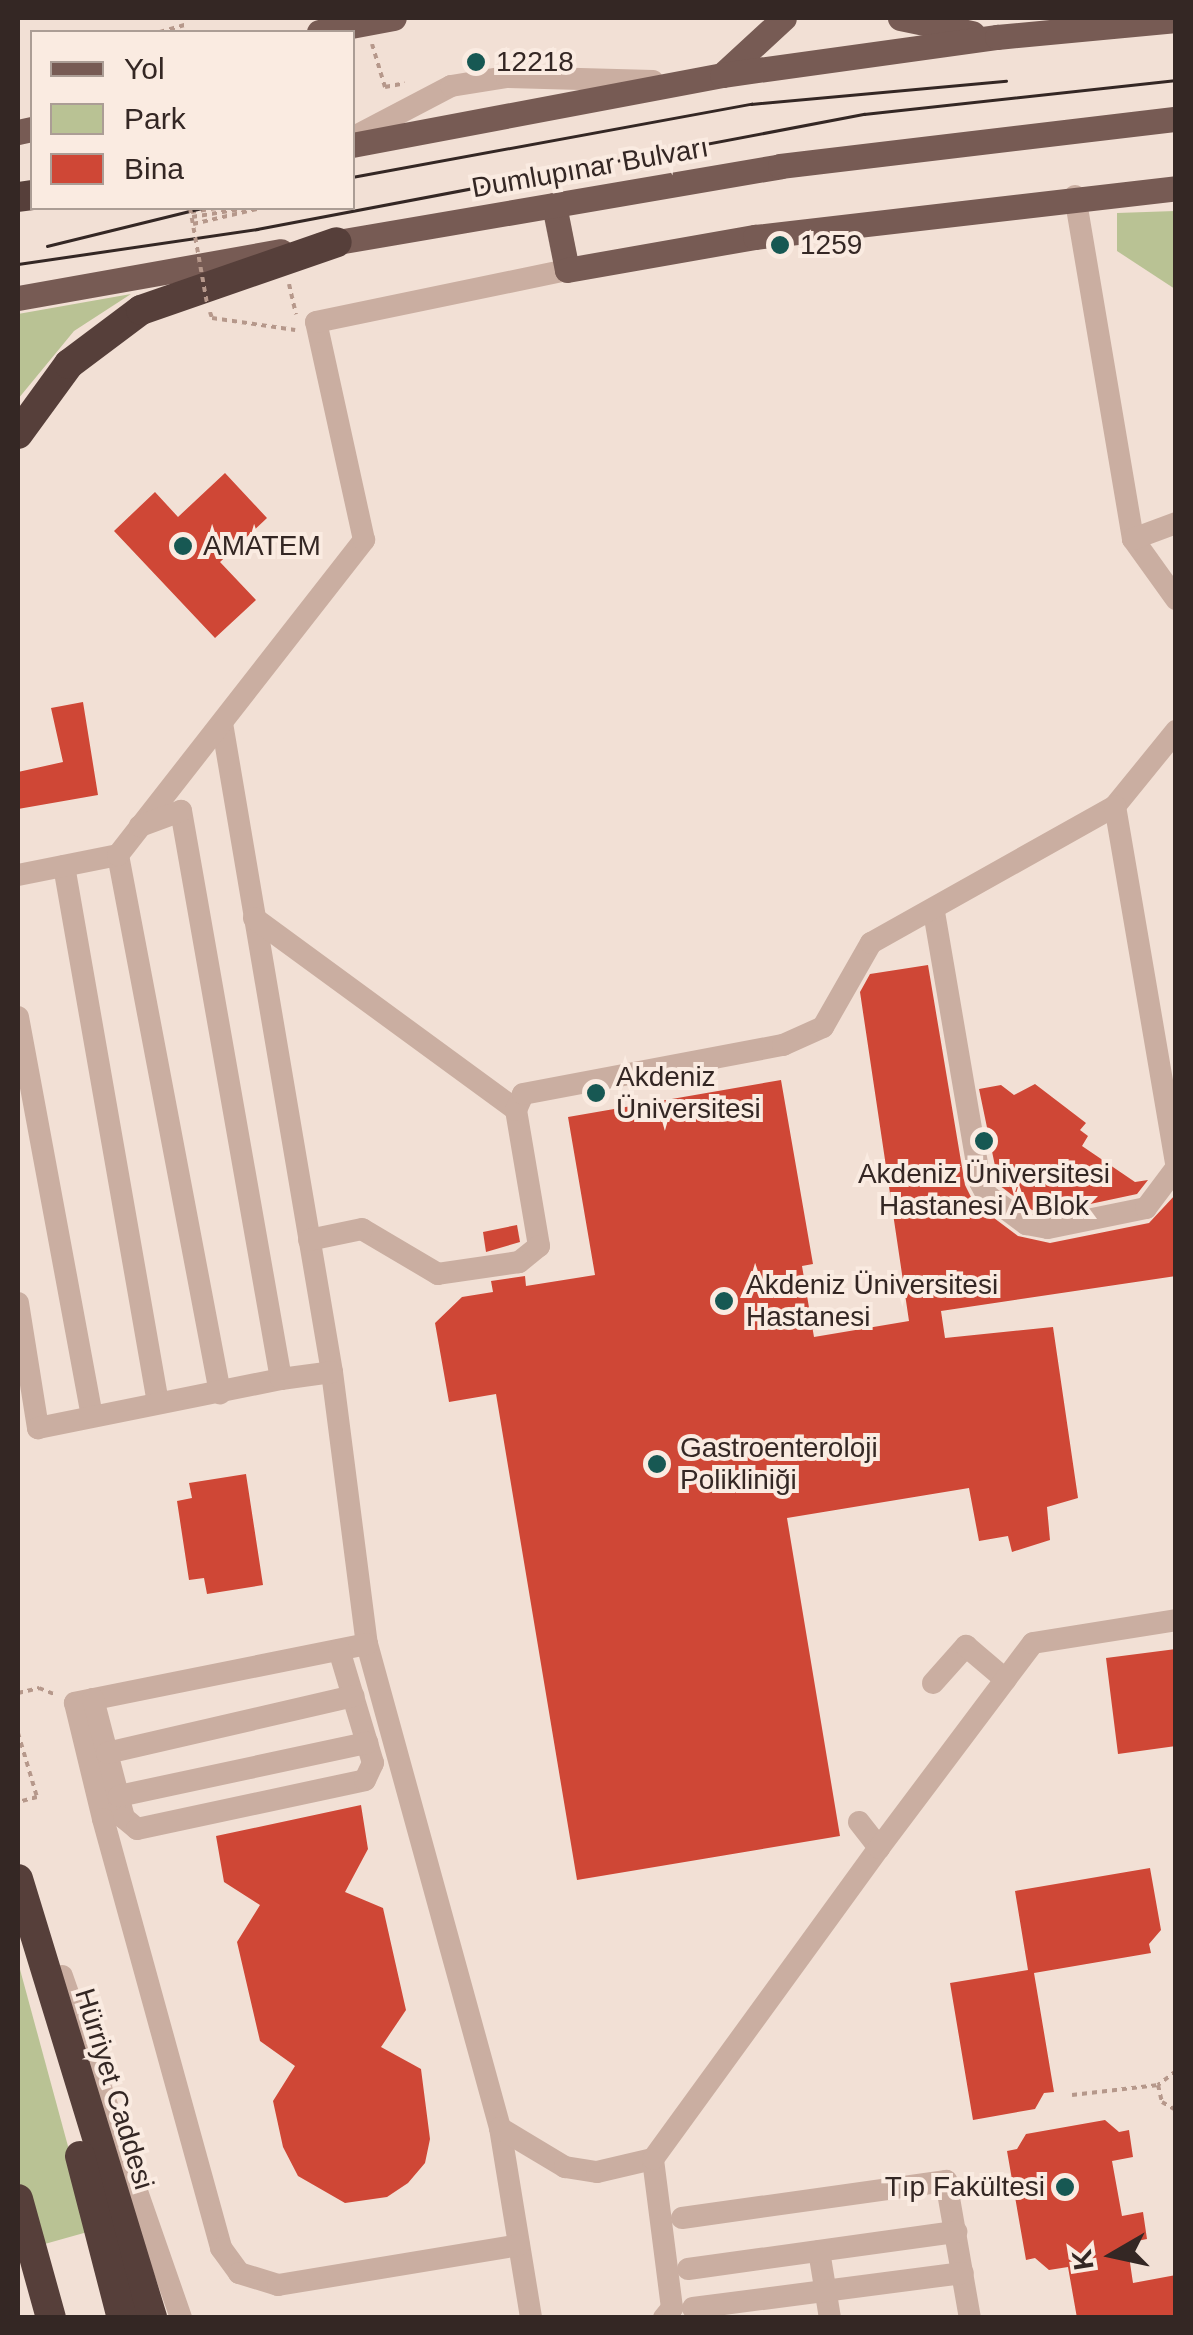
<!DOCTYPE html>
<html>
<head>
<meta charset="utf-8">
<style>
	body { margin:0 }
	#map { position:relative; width:1193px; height:2335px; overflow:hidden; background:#f2e0d5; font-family:Helvetica,sans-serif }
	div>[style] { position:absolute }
	.green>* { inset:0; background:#b9c294 }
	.building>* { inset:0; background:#cf4736 }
	.path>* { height:4px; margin-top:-2px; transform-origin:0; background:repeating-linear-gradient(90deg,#b6988b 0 5px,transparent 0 10px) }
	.minor>* { height:22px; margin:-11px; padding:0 11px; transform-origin:11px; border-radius:11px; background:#caaea1 }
	.major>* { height:25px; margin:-12.5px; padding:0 12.5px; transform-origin:12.5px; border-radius:12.5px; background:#775b54 }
	.highway>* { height:30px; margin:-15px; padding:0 15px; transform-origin:15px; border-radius:15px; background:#563f3a }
	.tram>* { height:2.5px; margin:-1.25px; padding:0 1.25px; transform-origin:1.25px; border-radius:1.25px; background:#342724 }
	.path-bridge>* { height:4px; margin-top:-2px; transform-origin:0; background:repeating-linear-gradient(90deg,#b6988b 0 5px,transparent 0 10px) }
	.dots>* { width:28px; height:28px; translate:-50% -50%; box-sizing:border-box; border:5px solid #faebe1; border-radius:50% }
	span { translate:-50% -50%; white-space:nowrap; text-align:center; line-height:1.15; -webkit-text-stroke:8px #faebe1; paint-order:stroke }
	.poi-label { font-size:28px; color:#342724 }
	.left { translate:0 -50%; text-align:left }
	.right { translate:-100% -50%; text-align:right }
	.street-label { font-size:28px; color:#342724 }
	.frame { position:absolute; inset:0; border:20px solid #342724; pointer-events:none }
	.legend { position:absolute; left:30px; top:30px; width:325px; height:180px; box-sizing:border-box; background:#faebe1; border:2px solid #ab9d95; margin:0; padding:12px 18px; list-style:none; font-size:30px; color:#342724 }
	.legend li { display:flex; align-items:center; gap:20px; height:50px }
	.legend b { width:50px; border:2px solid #ab9d95 }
	.north { position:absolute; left:1063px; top:2205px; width:100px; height:100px; -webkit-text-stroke:8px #faebe1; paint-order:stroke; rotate:261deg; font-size:28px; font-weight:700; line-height:40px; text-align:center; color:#342724 }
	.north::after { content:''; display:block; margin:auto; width:35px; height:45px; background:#342724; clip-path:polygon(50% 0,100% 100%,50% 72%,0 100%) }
</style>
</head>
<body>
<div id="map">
	<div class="green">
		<div style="clip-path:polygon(1175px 211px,1176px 211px,1175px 289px,1117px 251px,1117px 213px)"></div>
		<div style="clip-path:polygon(131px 294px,74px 331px,18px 399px,18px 314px)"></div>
		<div style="clip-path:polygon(18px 1962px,91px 2231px,34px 2247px,18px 2182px)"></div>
	</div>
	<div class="building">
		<div style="clip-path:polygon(225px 473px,267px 518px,220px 562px,256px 600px,215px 638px,114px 531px,155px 492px,178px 517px)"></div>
		<div style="clip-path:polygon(83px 702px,98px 795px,18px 809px,18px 772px,63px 762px,51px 708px)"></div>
		<div style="clip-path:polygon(928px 965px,965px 1185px,974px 1203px,1018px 1236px,1050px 1243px,1149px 1223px,1176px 1194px,1176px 1276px,941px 1311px,945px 1338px,1053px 1327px,1078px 1498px,1047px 1507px,1050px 1540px,1012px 1552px,1008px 1536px,979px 1541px,969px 1488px,787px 1518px,840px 1836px,577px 1880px,496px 1394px,449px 1402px,435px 1323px,462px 1297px,493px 1292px,491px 1281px,525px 1276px,526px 1286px,595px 1275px,568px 1117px,781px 1080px,813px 1264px,802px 1266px,814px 1337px,909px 1321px,860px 992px,870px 974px)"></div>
		<div style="clip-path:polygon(1035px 1084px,1086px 1123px,1080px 1130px,1088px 1136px,1082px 1146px,1135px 1182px,1148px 1180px,1137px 1194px,1048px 1213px,1032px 1210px,999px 1185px,979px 1089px,1001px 1085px,1014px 1095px)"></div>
		<div style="clip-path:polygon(517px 1225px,520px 1242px,486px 1252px,483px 1232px)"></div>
		<div style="clip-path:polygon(246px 1474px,263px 1585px,207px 1594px,204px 1578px,189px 1580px,177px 1501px,192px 1498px,189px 1483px)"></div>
		<div style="clip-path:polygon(1176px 1649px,1176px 1746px,1118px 1754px,1106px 1658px)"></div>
		<div style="clip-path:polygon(361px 1805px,368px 1849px,345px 1892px,383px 1908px,406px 2010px,381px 2047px,421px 2069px,430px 2139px,425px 2163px,408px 2183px,387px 2197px,345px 2203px,298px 2176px,283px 2147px,273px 2101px,295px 2066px,260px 2041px,237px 1942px,260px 1905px,224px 1882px,216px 1836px)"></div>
		<div style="clip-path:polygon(1150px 1868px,1161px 1930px,1149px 1944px,1151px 1953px,1034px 1973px,1054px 2092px,1044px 2093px,1035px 2109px,973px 2120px,950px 1983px,1028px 1970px,1015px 1891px)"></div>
		<div style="clip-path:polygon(1105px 2120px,1119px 2132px,1129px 2130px,1133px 2157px,1112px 2161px,1122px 2216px,1143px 2212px,1147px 2239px,1137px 2241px,1129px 2256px,1133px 2283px,1176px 2275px,1176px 2318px,1077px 2318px,1068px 2267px,1049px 2270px,1035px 2258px,1026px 2260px,1007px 2151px,1017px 2149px,1026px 2134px)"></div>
	</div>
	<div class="path">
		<div style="left:160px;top:32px;width:29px;rotate:-16deg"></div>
		<div style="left:372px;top:44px;width:45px;rotate:73.2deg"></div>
		<div style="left:385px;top:87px;width:20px;rotate:-11deg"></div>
		<div style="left:191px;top:212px;width:26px;rotate:-9deg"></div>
		<div style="left:192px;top:217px;width:56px;rotate:-9.3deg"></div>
		<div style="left:193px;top:224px;width:70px;rotate:-13.2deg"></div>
		<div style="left:289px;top:284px;width:31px;rotate:77deg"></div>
		<div style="left:210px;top:312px;width:6px;rotate:72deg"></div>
		<div style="left:212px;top:318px;width:84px;rotate:8.2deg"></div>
		<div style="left:18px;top:1693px;width:22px;rotate:-13deg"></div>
		<div style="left:39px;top:1688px;width:18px;rotate:22deg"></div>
		<div style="left:18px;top:1733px;width:67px;rotate:73.5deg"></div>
		<div style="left:37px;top:1797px;width:20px;rotate:165deg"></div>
		<div style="left:1176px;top:2071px;width:23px;rotate:142deg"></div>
		<div style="left:1158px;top:2085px;width:17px;rotate:77deg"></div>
		<div style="left:1162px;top:2102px;width:16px;rotate:30deg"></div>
		<div style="left:1072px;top:2095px;width:87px;rotate:-6.6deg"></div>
	</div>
	<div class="minor">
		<div style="left:352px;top:138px;width:112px;rotate:-27.7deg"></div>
		<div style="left:451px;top:86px;width:57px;rotate:-9.1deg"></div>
		<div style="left:507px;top:77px;width:146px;rotate:1.6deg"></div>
		<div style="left:1075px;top:196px;width:348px;rotate:80.4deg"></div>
		<div style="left:1133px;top:539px;width:74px;rotate:54.4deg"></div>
		<div style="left:1133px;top:539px;width:46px;rotate:-20.4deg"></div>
		<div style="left:222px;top:723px;width:658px;rotate:80.38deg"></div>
		<div style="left:332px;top:1372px;width:274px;rotate:82.7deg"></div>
		<div style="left:367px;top:1644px;width:502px;rotate:74.63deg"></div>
		<div style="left:500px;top:2128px;width:193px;rotate:80.7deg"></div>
		<div style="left:1115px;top:806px;width:97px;rotate:-50.9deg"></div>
		<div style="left:118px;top:855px;width:548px;rotate:79.26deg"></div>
		<div style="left:64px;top:866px;width:545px;rotate:80.07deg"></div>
		<div style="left:18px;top:875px;width:102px;rotate:-11.3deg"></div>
		<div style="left:118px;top:855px;width:400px;rotate:-52deg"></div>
		<div style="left:364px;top:540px;width:223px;rotate:-102.4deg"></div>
		<div style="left:316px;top:322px;width:256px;rotate:-11.7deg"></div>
		<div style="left:934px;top:912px;width:274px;rotate:80.3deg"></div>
		<div style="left:980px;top:1182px;width:15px;rotate:62deg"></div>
		<div style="left:987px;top:1195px;width:49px;rotate:36.6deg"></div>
		<div style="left:1026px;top:1224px;width:22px;rotate:10deg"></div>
		<div style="left:1048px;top:1228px;width:100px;rotate:-11.5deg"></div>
		<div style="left:1146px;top:1208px;width:50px;rotate:-53.1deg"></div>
		<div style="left:254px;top:918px;width:325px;rotate:36.2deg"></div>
		<div style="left:516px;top:1110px;width:138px;rotate:80.4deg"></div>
		<div style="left:539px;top:1246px;width:26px;rotate:141deg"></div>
		<div style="left:519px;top:1262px;width:82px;rotate:171.6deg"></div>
		<div style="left:438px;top:1274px;width:88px;rotate:-149.4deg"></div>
		<div style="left:362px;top:1229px;width:54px;rotate:168.3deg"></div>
		<div style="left:18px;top:1017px;width:406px;rotate:79.5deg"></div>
		<div style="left:516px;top:1110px;width:17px;rotate:-66deg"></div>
		<div style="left:523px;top:1094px;width:265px;rotate:-10.7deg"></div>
		<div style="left:783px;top:1045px;width:44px;rotate:-24.2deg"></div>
		<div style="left:823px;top:1027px;width:97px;rotate:-60.3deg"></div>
		<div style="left:871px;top:943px;width:280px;rotate:-29.3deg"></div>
		<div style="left:1115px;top:806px;width:361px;rotate:80.3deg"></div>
		<div style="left:18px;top:1303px;width:127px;rotate:80.9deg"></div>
		<div style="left:38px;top:1428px;width:248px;rotate:-11.4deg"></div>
		<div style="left:281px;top:1379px;width:577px;rotate:-99.98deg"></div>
		<div style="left:181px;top:811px;width:44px;rotate:159.9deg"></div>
		<div style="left:281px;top:1379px;width:51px;rotate:-7.8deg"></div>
		<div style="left:367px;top:1644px;width:298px;rotate:168.6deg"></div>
		<div style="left:75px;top:1703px;width:119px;rotate:76.4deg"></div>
		<div style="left:103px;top:1819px;width:445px;rotate:74.6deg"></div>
		<div style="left:221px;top:2248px;width:31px;rotate:54deg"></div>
		<div style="left:239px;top:2273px;width:41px;rotate:17.1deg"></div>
		<div style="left:278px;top:2285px;width:244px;rotate:-9.4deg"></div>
		<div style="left:933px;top:1683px;width:50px;rotate:-48.3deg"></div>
		<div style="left:966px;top:1646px;width:52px;rotate:40.4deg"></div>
		<div style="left:93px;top:1699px;width:123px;rotate:75.4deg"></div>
		<div style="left:124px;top:1818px;width:17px;rotate:40deg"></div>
		<div style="left:137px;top:1829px;width:233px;rotate:-12.1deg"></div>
		<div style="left:365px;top:1780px;width:19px;rotate:-65deg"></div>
		<div style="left:373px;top:1763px;width:118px;rotate:-106.7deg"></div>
		<div style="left:107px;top:1753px;width:253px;rotate:-13deg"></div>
		<div style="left:119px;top:1796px;width:254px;rotate:-12.1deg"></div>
		<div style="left:859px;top:1822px;width:33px;rotate:52deg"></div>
		<div style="left:62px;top:1976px;width:362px;rotate:70.8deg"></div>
		<div style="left:500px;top:2128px;width:76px;rotate:31deg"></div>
		<div style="left:565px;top:2167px;width:32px;rotate:9deg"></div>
		<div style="left:597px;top:2172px;width:57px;rotate:-13.1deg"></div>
		<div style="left:682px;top:2218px;width:267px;rotate:-8deg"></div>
		<div style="left:946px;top:2181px;width:139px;rotate:80.1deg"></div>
		<div style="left:819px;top:2251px;width:68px;rotate:80.7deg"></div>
		<div style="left:688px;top:2269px;width:271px;rotate:-7.9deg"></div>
		<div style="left:693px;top:2308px;width:272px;rotate:-7.4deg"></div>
		<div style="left:664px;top:2318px;width:13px;rotate:-51deg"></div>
		<div style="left:672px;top:2308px;width:150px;rotate:-97.3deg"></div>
		<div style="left:653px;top:2159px;width:384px;rotate:-54deg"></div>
		<div style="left:879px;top:1848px;width:256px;rotate:-53.1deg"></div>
		<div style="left:1033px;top:1643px;width:145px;rotate:-9.1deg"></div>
	</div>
	<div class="major">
		<div style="left:900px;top:18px;width:74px;rotate:11.8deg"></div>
		<div style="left:319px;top:32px;width:76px;rotate:-10.6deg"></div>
		<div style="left:722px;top:75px;width:84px;rotate:-42.6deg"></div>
		<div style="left:18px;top:132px;width:14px;rotate:-12deg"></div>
		<div style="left:352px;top:145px;width:377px;rotate:-10.7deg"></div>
		<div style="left:722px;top:75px;width:278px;rotate:-7.9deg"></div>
		<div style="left:997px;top:37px;width:180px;rotate:-5.4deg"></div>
		<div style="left:554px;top:205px;width:66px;rotate:78.7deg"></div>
		<div style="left:567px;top:270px;width:191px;rotate:-10deg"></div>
		<div style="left:755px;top:237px;width:424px;rotate:-6.6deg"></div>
		<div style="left:320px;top:245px;width:467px;rotate:-9.7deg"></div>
		<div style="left:780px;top:166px;width:399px;rotate:-6.8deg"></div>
		<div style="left:18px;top:298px;width:267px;rotate:-10.1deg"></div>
	</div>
	<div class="highway">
		<div style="left:18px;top:197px;width:14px;rotate:-8deg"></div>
		<div style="left:18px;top:434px;width:87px;rotate:-53.9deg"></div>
		<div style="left:69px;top:364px;width:90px;rotate:-36.9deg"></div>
		<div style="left:141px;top:310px;width:207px;rotate:-19.1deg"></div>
		<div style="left:18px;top:1879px;width:459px;rotate:73deg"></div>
		<div style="left:80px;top:2156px;width:167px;rotate:75.5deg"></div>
		<div style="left:18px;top:2199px;width:123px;rotate:74.5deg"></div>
	</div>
	<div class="tram">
		<div style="left:352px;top:177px;width:406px;rotate:-10.4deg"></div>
		<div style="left:751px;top:104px;width:256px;rotate:-5.2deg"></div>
		<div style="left:47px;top:246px;width:160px;rotate:-13.8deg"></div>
		<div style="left:18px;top:264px;width:242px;rotate:-8.3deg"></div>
		<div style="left:257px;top:229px;width:618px;rotate:-10.73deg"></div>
		<div style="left:864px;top:114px;width:314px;rotate:-6.2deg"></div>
	</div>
	<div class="path-bridge">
		<div style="left:190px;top:208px;width:97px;rotate:79.9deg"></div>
	</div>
	<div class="dots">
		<div style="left:476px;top:62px;background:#175853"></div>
		<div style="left:780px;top:245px;background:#175853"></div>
		<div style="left:183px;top:546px;background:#175853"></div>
		<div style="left:596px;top:1093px;background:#175853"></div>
		<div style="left:984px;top:1141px;background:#175853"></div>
		<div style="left:724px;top:1301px;background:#175853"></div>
		<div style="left:657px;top:1464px;background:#175853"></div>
		<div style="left:1065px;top:2187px;background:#175853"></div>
	</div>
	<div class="poi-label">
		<span class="left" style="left:496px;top:62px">12218</span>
		<span class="left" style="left:800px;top:245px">1259</span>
		<span class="left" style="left:203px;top:546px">AMATEM</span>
		<span class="left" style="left:616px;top:1093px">Akdeniz<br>Üniversitesi</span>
		<span style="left:984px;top:1190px">Akdeniz Üniversitesi<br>Hastanesi A Blok</span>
		<span class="left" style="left:746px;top:1301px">Akdeniz Üniversitesi<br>Hastanesi</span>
		<span class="left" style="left:680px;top:1464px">Gastroenteroloji<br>Polikliniği</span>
		<span class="right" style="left:1045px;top:2187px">Tıp Fakültesi</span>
	</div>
	<div class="street-label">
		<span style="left:590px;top:168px;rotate:-10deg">Dumlupınar Bulvarı</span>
		<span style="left:114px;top:2089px;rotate:73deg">Hürriyet Caddesi</span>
	</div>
	<div class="frame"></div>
	<ul class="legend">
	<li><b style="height:12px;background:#775b54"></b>Yol</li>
	<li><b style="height:28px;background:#b9c294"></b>Park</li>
	<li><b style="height:28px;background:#cf4736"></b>Bina</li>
	</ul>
	<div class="north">K</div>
</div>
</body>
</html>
